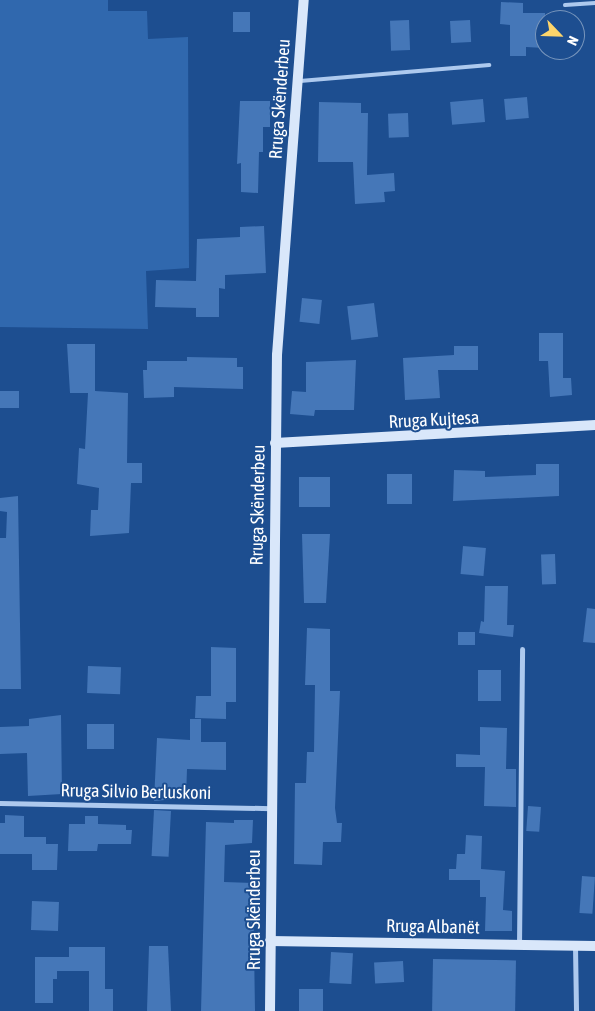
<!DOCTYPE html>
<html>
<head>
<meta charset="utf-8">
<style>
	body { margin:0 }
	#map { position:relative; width:595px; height:1011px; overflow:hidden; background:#1d4e90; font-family:"Asap Condensed",sans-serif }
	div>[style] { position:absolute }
	.green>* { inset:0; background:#3068ae }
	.building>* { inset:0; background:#4577b8; transform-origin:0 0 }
	.lane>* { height:4px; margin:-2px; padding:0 2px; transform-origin:2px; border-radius:2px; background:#adc9ee }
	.street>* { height:5px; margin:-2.5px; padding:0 2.5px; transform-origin:2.5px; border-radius:2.5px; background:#adc9ee }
	.secondary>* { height:10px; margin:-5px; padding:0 5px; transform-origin:5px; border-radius:5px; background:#d9e7fa }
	span { translate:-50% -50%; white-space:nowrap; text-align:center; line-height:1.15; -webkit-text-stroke:4px #1d4e90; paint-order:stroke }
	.street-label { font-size:18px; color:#fff }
	.north { position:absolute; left:535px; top:10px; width:50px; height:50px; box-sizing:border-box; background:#1d4e90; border:1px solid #7795bc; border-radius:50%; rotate:114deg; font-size:14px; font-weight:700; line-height:20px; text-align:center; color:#fff }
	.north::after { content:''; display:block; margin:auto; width:18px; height:22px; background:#fdd56b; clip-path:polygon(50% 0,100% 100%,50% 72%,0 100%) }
</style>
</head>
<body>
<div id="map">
	<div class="green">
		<div style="clip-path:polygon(0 0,108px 0,108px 11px,147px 11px,148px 39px,188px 37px,189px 268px,146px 271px,148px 329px,0 327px)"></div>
	</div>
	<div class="building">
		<div style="clip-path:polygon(501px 2px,523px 3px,523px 13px,545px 13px,545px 48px,526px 47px,526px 56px,510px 56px,510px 25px,500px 24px)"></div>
		<div style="left:233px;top:12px;width:17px;height:20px"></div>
		<div style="left:409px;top:20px;width:30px;height:19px;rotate:88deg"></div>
		<div style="left:470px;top:20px;width:22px;height:20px;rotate:87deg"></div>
		<div style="left:527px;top:97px;width:21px;height:23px;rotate:85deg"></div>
		<div style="left:483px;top:99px;width:23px;height:33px;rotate:85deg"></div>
		<div style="clip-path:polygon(240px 101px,270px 101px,270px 127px,263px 127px,263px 152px,259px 152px,258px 193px,241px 192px,241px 163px,237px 164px)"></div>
		<div style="clip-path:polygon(319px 102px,361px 103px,361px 113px,368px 113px,367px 175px,394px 173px,395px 191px,384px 192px,385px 202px,355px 204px,353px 162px,318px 162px)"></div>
		<div style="left:408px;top:113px;width:24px;height:20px;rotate:88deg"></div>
		<div style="clip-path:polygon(264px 226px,266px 273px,225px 275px,225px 289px,219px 288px,219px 317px,196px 317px,196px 308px,155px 307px,156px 280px,196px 281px,197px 239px,240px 237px,240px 227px)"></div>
		<div style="left:302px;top:298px;width:20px;height:24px;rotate:6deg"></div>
		<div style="left:374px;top:303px;width:34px;height:27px;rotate:83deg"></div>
		<div style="clip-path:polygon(539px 333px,563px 333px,563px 378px,571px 378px,572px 395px,550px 397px,548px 361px,539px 361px)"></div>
		<div style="clip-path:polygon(67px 344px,95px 344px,95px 391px,128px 393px,127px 463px,142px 463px,142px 483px,131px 483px,129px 533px,90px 536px,91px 510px,98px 510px,99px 488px,77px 484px,79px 448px,85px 449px,88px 393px,70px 393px)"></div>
		<div style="clip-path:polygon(454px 346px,478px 346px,478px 370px,438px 370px,440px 398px,405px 400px,403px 358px,454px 355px)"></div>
		<div style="clip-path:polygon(187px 357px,237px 358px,237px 367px,243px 367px,243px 389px,174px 387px,174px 397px,144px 398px,143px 370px,147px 370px,147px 361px,187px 361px)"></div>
		<div style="clip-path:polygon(356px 360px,354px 410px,315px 410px,314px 416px,290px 414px,292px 391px,306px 392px,306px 362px)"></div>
		<div style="left:0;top:391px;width:19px;height:17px"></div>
		<div style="clip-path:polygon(536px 464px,559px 464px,559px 496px,453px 501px,454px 470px,485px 471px,485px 477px,536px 475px)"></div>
		<div style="left:387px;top:474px;width:25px;height:30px"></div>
		<div style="left:299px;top:477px;width:31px;height:30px"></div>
		<div style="clip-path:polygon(18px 496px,21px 689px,0 689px,0 538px,6px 538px,7px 512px,0 511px,0 498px)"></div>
		<div style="clip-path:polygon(302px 534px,330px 534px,326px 603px,304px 603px)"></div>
		<div style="left:463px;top:546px;width:23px;height:28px;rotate:5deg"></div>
		<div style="left:555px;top:554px;width:30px;height:14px;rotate:88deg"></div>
		<div style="clip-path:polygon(485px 586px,508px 586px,507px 625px,514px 625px,513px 637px,479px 633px,481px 621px,484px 622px)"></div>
		<div style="clip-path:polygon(587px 608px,595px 609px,595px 643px,583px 642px)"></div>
		<div style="clip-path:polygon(307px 628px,330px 629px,330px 691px,340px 691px,335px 808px,337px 823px,342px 823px,341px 842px,323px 842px,322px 865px,294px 864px,295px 783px,306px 783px,307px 752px,314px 752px,315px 685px,305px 685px)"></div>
		<div style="left:458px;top:632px;width:17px;height:13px"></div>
		<div style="clip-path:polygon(211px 647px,236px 648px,236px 702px,226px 702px,226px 719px,195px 718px,196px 696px,211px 696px)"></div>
		<div style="left:88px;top:666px;width:33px;height:27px;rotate:2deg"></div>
		<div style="left:478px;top:670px;width:23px;height:31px"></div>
		<div style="clip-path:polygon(61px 715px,62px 794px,28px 796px,27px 753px,0 754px,0 727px,29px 726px,29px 719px)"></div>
		<div style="clip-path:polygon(190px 719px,201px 719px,201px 742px,226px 742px,226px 770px,187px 769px,186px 798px,154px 801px,157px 738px,190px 740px)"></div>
		<div style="left:87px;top:724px;width:27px;height:25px"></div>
		<div style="clip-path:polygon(480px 727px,507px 728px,506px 769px,516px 769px,516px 807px,484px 806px,485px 767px,456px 767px,456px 754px,480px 755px)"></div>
		<div style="left:528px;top:806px;width:13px;height:25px;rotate:4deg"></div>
		<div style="left:154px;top:810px;width:17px;height:46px;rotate:3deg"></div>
		<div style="clip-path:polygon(5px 815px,24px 816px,24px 837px,46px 837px,46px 844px,58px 844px,57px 870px,32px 870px,32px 854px,0 854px,0 823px,5px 823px)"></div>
		<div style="clip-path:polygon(85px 816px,98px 816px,98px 824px,126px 825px,126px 830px,132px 830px,131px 844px,98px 844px,97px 851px,68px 851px,69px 824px,85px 824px)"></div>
		<div style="clip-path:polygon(234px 820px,253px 820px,252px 843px,225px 845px,224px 882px,253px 883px,255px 1011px,201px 1011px,206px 822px,234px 823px)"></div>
		<div style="clip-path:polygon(466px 835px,482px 836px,481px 869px,505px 871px,503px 910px,512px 911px,512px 931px,485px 931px,486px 897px,480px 897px,480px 880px,449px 880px,449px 869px,456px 869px,457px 854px,465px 854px)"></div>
		<div style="left:582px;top:876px;width:13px;height:37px;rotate:4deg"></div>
		<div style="left:32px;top:901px;width:27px;height:29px;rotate:2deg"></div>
		<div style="clip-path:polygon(149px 946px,168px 946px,171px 1011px,147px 1011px)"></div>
		<div style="clip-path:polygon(69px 947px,105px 947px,105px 989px,113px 989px,113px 1011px,89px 1011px,89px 971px,57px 971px,57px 979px,53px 979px,53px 1003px,35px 1003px,35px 957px,69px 957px)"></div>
		<div style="left:331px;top:952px;width:22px;height:31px;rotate:3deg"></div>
		<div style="left:433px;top:959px;width:83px;height:52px;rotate:1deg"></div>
		<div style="left:403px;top:961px;width:21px;height:29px;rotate:87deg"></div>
		<div style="left:299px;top:989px;width:24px;height:22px"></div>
	</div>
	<div class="lane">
		<div style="left:565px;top:5px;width:30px;rotate:-4deg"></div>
		<div style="left:300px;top:81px;width:190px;rotate:-4.8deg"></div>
	</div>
	<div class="street">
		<div style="left:0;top:803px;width:271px;rotate:1.1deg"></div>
		<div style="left:519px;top:945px;width:296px;rotate:-89.4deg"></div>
		<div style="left:575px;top:946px;width:65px;rotate:89.1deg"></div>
	</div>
	<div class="secondary">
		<div style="left:275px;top:443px;width:321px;rotate:-3.2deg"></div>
		<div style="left:270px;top:941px;width:325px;rotate:0.9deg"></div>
		<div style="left:270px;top:1011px;width:656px;rotate:-89.39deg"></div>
		<div style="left:277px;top:355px;width:356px;rotate:-85.7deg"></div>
	</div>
	<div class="street-label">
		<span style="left:280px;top:99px;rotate:-86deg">Rruga Skënderbeu</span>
		<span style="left:434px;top:420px;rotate:-3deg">Rruga Kujtesa</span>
		<span style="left:258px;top:505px;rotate:-89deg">Rruga Skënderbeu</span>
		<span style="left:136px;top:792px;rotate:1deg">Rruga Silvio Berluskoni</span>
		<span style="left:254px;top:910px;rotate:-90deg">Rruga Skënderbeu</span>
		<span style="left:433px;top:927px;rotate:1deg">Rruga Albanët</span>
	</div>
	<div class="north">N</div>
</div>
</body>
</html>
